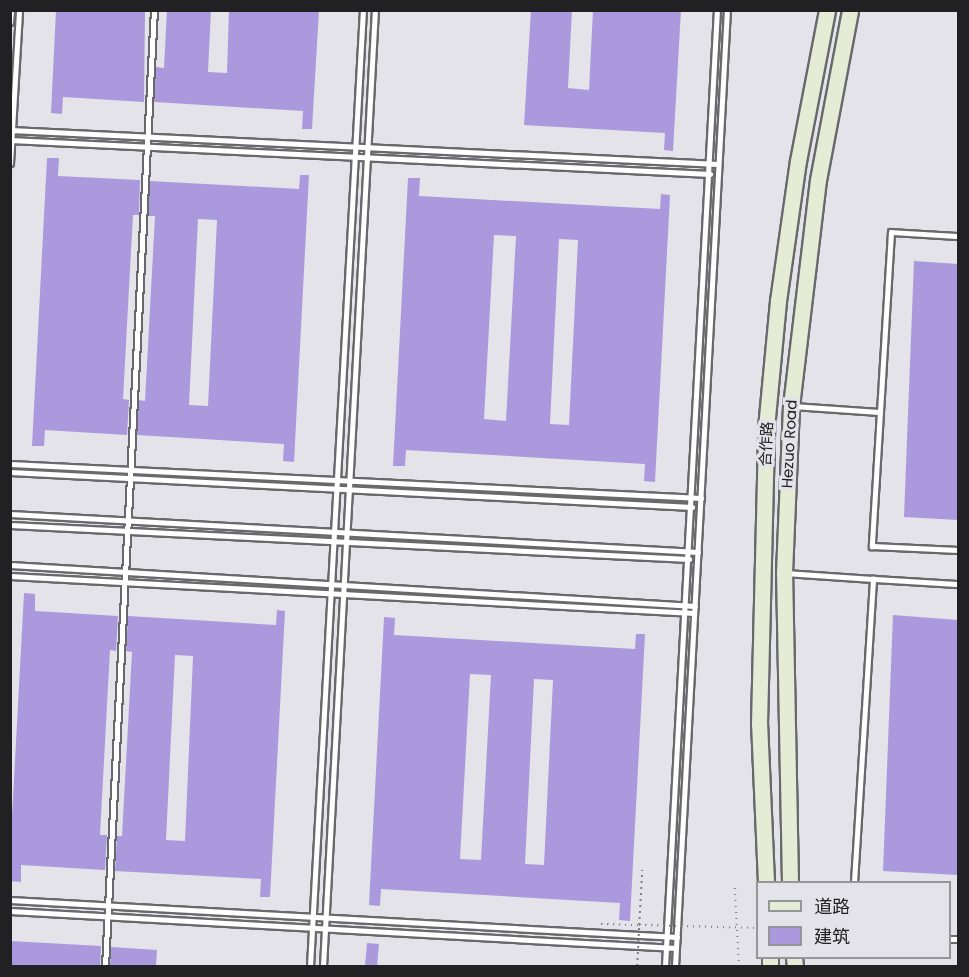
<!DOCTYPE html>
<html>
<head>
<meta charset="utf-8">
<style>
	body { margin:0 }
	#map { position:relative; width:969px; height:977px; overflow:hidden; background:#e4e3e9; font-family:Poppins,"Noto Sans SC",sans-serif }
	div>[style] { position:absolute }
	.building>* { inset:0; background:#aa9add; transform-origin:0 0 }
	.path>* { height:1.5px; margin-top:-0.75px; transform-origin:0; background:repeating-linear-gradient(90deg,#7f7e82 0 1.5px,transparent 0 6px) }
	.roads { filter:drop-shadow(2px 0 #69686d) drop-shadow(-2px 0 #69686d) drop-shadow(0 2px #69686d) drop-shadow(0 -2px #69686d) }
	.service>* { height:5px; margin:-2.5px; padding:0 2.5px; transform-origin:2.5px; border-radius:2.5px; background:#fff }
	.secondary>* { height:15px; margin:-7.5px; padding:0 7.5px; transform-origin:7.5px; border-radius:7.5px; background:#e5ebd4 }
	.path-bridge>* { height:1.5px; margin-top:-0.75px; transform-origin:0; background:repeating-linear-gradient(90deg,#7f7e82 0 1.5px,transparent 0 6px) }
	span { translate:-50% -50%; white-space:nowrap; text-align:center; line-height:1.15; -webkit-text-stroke:6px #e4e3e9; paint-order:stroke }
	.street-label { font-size:15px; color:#212023 }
	.frame { position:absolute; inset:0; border:12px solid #212023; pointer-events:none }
	.legend { position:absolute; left:756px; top:881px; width:195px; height:78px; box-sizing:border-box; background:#e4e3e9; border:2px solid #96959a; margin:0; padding:8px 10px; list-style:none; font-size:18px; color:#212023 }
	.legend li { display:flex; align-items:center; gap:12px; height:30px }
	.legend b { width:30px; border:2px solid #96959a }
</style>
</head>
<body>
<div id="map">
	<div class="building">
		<div style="clip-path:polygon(56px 10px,145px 10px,144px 102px,63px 97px,62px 114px,51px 113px)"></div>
		<div style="clip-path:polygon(167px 10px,211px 10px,208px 72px,227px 73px,229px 10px,319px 10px,312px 129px,302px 129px,303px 111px,154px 102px,156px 67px,164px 68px)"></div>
		<div style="clip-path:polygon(531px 10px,572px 10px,568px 88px,589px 90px,593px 10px,681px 10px,673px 151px,664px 150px,665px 133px,524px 125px)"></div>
		<div style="clip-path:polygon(47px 158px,59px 158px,58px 176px,140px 180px,139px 215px,133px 215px,123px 399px,129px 400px,127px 435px,45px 430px,44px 446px,32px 446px)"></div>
		<div style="clip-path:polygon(evenodd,300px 175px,309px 175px,294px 462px,283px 461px,284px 444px,137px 435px,139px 400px,145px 401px,155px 216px,148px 216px,150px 181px,299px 189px,300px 175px,198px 219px,217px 220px,208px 406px,189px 405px,198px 219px)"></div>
		<div style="clip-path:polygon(evenodd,408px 178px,420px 178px,419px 196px,660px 209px,661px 194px,670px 195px,655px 482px,644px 481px,645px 464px,406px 450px,405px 466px,393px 466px,408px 178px,494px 235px,516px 236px,506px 421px,484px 419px,494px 235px,408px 178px,559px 239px,578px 240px,569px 425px,550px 424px,559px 239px)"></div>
		<div style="clip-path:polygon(914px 261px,958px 264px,958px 520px,904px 517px)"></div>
		<div style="clip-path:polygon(24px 593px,35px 594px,35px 611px,118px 616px,116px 651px,110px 650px,100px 835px,107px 835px,105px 870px,21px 865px,21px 882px,10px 881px,10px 853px)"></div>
		<div style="clip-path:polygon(evenodd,277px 610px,285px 611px,270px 897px,260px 897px,261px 879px,115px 871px,117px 836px,122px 836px,132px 652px,126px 651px,128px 616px,276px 625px,277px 610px,175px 655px,193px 656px,185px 841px,166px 840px,175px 655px)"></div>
		<div style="clip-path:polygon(893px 615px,958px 620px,958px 875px,883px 871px)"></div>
		<div style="clip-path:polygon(evenodd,384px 617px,395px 618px,394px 635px,635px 649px,636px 634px,645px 634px,630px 921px,619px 920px,620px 903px,381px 889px,380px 906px,369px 905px,384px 617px,470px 674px,491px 675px,481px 860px,460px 859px,470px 674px,384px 617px,534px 679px,553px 680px,544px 865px,525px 864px,534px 679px)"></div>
		<div style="clip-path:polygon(10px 941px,101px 946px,100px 966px,10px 966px)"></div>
		<div style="left:367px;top:943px;width:12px;height:23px;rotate:5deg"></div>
		<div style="clip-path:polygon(111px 947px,157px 950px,156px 966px,110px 966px)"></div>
	</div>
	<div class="path">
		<div style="left:735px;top:888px;width:75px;rotate:86.9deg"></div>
		<div style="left:601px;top:924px;width:38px;rotate:2deg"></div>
		<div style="left:639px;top:925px;width:55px;rotate:-86.9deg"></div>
	</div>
	<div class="roads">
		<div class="service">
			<div style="left:10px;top:22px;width:12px;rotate:-85deg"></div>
			<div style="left:10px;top:130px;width:709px;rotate:2.75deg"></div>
			<div style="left:10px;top:140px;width:701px;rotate:2.78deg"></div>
			<div style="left:10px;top:163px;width:153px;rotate:-86.6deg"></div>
			<div style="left:958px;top:236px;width:67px;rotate:-176.6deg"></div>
			<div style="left:891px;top:232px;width:315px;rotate:93.5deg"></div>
			<div style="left:872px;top:546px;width:86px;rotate:2.7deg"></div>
			<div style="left:792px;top:406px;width:88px;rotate:3.9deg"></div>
			<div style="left:10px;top:464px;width:692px;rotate:2.82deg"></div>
			<div style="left:10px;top:472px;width:683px;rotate:2.94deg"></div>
			<div style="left:10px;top:514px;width:689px;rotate:3.16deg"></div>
			<div style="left:10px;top:525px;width:680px;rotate:2.87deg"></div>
			<div style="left:10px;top:565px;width:686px;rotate:3.43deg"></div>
			<div style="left:785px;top:573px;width:88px;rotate:3.9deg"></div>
			<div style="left:10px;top:576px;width:685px;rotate:3.1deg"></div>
			<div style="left:854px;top:882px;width:304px;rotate:-86.4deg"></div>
			<div style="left:873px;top:579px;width:85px;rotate:3.4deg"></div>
			<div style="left:10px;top:900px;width:668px;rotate:3.18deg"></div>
			<div style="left:10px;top:911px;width:667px;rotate:3.18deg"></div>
			<div style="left:950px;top:939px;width:8px"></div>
			<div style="left:105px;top:966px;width:957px;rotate:-87.07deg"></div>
			<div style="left:310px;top:966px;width:957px;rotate:-86.83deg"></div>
			<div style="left:323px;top:966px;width:957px;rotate:-86.89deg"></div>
			<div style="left:665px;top:966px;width:957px;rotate:-86.89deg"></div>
			<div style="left:675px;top:966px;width:957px;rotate:-86.89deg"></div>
		</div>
		<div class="secondary">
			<div style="left:766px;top:882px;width:158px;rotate:-92.5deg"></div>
			<div style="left:759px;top:724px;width:296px;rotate:-88.6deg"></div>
			<div style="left:766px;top:428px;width:128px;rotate:-84.6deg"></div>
			<div style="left:778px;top:301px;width:141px;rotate:-81.9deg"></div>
			<div style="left:798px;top:161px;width:154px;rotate:-79.1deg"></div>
			<div style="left:790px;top:882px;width:309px;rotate:-91.1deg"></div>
			<div style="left:784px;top:573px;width:167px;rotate:-87.6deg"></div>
			<div style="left:791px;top:406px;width:228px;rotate:-83.2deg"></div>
			<div style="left:818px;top:180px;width:173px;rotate:-79.3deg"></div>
			<div style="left:770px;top:958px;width:8px;rotate:90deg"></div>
			<div style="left:794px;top:958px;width:8px;rotate:83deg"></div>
		</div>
	</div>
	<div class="path-bridge">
		<div style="left:637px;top:966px;width:41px;rotate:-87.2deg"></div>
		<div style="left:639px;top:925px;width:119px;rotate:1.4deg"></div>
	</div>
	<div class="street-label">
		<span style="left:766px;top:444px;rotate:-87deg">合作路</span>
		<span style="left:789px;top:444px;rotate:-87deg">Hezuo Road</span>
	</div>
	<div class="frame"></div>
	<ul class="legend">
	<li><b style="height:8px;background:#e5ebd4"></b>道路</li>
	<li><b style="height:16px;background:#aa9add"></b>建筑</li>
	</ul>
</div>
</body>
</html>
